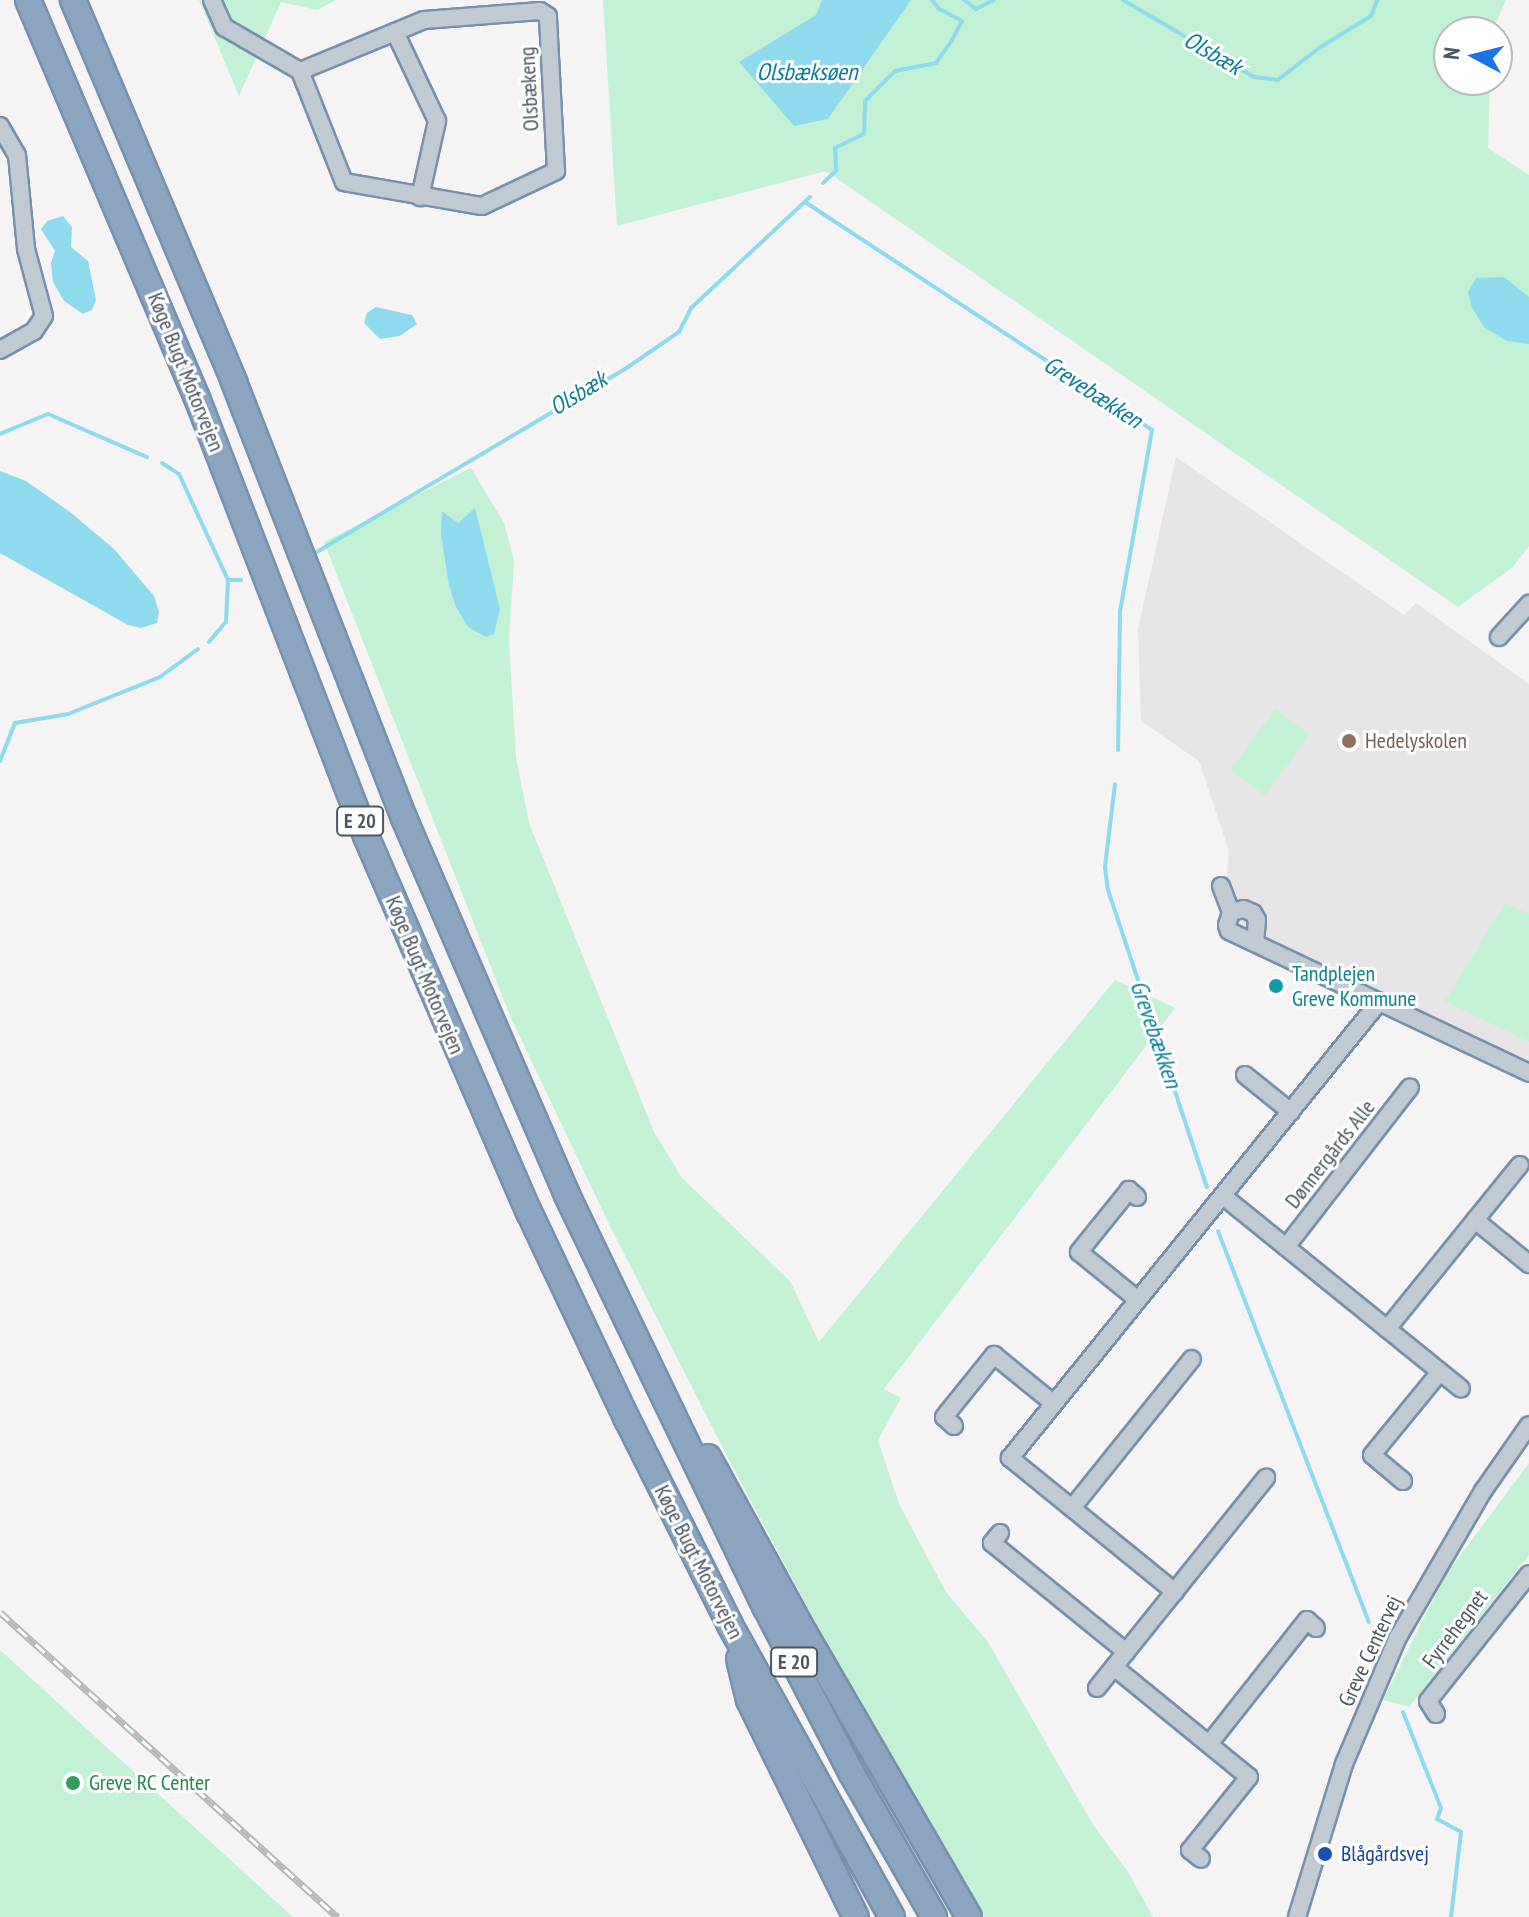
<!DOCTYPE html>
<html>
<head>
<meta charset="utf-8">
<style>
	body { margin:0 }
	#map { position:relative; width:1529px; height:1917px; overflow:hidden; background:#f5f3f3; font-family:"PT Sans Narrow",sans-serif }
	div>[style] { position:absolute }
	.education>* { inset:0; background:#e6e4e5 }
	.green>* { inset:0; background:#c3f1d5; transform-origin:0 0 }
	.water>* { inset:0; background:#90daee }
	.stream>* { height:4px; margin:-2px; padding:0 2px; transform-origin:2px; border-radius:2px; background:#90daee }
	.roads { filter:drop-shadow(2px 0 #7690ad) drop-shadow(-2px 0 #7690ad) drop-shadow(0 2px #7690ad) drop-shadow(0 -2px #7690ad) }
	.minor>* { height:16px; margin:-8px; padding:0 8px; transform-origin:8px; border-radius:8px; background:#c1cad2 }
	.highway>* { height:24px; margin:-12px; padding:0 12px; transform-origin:12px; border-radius:12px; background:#8ba5c1 }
	.rail>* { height:7px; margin-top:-3.5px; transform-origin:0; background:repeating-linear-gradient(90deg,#fff 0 12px,#b5b8bd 0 24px); box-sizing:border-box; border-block:2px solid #b5b8bd }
	.dots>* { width:22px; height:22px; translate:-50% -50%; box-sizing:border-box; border:4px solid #fff; border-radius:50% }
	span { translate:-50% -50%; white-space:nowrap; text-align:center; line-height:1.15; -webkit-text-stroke:6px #fff; paint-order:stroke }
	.shield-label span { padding:2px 6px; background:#fff; border:2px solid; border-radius:6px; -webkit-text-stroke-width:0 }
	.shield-label { font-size:20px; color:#4a5661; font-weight:700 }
	.street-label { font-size:22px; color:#4a5661 }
	.education-label { font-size:22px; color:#785e54 }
	.left { translate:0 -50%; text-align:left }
	.culture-label { font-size:22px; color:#0d838f }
	.leisure-label { font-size:22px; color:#27864d }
	.transit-label { font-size:22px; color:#164399 }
	.water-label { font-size:24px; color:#0c7c9b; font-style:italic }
	.north { position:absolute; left:1433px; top:16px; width:80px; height:80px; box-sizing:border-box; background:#fff; border:2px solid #b7bbc0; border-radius:50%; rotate:277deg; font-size:22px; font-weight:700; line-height:32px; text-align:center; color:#4a5661 }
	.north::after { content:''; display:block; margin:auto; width:28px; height:36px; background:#1a73e8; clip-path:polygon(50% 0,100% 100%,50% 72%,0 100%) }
</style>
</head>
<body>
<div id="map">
	<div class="education">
		<div style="clip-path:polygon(1176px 457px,1404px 615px,1416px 603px,1529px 684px,1529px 1062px,1223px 923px,1229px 851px,1199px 761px,1141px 721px,1138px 629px)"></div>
	</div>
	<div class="green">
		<div style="clip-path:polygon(199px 0,336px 0,317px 10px,281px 2px,239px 96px)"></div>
		<div style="clip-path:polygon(603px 0,1506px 0,1492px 32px,1449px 32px,1449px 80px,1490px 80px,1488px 148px,1529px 175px,1529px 546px,1513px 567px,1458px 607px,826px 171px,617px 226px)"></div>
		<div style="clip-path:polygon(471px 468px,504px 523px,514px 560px,509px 641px,516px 757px,529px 823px,654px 1132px,682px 1178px,790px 1281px,819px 1342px,1115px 980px,1175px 1008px,884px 1389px,901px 1398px,878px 1440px,899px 1504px,946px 1592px,988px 1642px,1092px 1823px,1128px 1872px,1153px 1917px,985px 1917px,877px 1738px,726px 1454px,609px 1224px,511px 1018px,324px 542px)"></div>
		<div style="left:1275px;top:709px;width:43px;height:76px;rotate:36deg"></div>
		<div style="clip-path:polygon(1505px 903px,1529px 914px,1529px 1042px,1445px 1001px)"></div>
		<div style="clip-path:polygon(1529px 1463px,1529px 1555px,1409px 1707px,1383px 1700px,1445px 1576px)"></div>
		<div style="clip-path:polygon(0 1650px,293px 1917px,0 1917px)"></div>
	</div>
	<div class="water">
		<div style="clip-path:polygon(822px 0,911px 0,828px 119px,794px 126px,739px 62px,816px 15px)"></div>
		<div style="clip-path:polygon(63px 216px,72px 227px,71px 247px,88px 261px,96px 300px,92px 310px,83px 314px,64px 301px,53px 282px,51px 263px,55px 251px,41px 229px,47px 221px)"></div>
		<div style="clip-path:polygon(1504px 277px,1529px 297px,1529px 344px,1507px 341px,1484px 327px,1472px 307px,1468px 293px,1476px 278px)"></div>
		<div style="clip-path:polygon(376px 307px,412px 315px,417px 324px,400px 336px,380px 339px,364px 323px,367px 313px)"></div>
		<div style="clip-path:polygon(0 471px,26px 481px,70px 512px,114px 549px,154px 596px,159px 612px,157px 623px,141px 628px,128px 625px,0 553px)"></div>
		<div style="clip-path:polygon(475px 508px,500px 609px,494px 634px,486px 637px,468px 627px,456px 607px,449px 586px,441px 534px,442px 511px,458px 523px)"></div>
	</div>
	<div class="stream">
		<div style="left:964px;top:0;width:15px;rotate:37deg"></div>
		<div style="left:976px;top:9px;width:20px;rotate:-27deg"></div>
		<div style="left:1123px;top:0;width:152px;rotate:30.4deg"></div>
		<div style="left:1254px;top:77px;width:24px;rotate:7deg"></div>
		<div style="left:1278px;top:80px;width:52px;rotate:-38deg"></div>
		<div style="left:1319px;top:48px;width:61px;rotate:-31.6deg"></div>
		<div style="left:1371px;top:16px;width:17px;rotate:-69deg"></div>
		<div style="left:823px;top:183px;width:18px;rotate:-43deg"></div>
		<div style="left:836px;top:171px;width:23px;rotate:-92deg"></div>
		<div style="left:835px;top:148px;width:32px;rotate:-26deg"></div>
		<div style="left:864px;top:134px;width:33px;rotate:-88deg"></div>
		<div style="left:865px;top:101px;width:42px;rotate:-45deg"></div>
		<div style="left:895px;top:71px;width:42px;rotate:-11deg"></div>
		<div style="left:936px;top:63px;width:28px;rotate:-55deg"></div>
		<div style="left:952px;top:40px;width:21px;rotate:-62deg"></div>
		<div style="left:962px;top:21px;width:26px;rotate:-152deg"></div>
		<div style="left:939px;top:9px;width:11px;rotate:-128deg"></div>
		<div style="left:805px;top:202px;width:415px;rotate:33.3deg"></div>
		<div style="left:1152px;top:430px;width:185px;rotate:100deg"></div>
		<div style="left:1120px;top:612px;width:138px;rotate:90.8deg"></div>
		<div style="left:0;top:434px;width:52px;rotate:-22.6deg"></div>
		<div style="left:48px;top:414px;width:108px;rotate:23.5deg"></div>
		<div style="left:162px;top:463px;width:20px;rotate:33deg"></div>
		<div style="left:179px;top:474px;width:117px;rotate:65.2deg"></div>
		<div style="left:315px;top:553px;width:364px;rotate:-30.7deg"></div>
		<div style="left:628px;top:367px;width:62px;rotate:-34.5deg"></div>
		<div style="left:679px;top:332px;width:27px;rotate:-63deg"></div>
		<div style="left:691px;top:308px;width:163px;rotate:-43deg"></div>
		<div style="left:209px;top:642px;width:26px;rotate:-50deg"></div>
		<div style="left:226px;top:622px;width:42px;rotate:-87.3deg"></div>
		<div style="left:228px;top:580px;width:13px"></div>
		<div style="left:0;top:761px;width:41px;rotate:-68.5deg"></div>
		<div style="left:15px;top:723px;width:54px;rotate:-9.6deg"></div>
		<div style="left:68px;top:714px;width:99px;rotate:-21.9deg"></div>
		<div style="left:160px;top:677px;width:47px;rotate:-36.4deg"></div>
		<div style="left:1115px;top:784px;width:84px;rotate:96.9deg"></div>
		<div style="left:1105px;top:867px;width:23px;rotate:83deg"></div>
		<div style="left:1108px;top:890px;width:313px;rotate:71.6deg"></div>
		<div style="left:1218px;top:1231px;width:419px;rotate:68.9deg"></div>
		<div style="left:1403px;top:1712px;width:103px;rotate:68.4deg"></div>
		<div style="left:1441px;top:1808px;width:12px;rotate:110deg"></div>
		<div style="left:1437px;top:1819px;width:27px;rotate:28deg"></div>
		<div style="left:1461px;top:1832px;width:86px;rotate:96.7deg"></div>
	</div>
	<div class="roads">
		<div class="minor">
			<div style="left:212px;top:0;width:30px;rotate:66deg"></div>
			<div style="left:224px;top:27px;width:88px;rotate:30.1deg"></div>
			<div style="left:300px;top:71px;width:119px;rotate:68.4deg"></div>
			<div style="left:344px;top:182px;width:140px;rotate:9.9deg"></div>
			<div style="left:482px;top:206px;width:82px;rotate:-25.3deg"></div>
			<div style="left:556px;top:171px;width:155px;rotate:-93deg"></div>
			<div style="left:548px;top:16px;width:9px;rotate:-148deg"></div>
			<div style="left:540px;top:11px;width:116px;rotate:175.6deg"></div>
			<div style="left:424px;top:20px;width:134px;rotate:157.6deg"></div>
			<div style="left:395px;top:32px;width:98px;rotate:64.7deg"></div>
			<div style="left:437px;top:121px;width:78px;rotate:102.6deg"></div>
			<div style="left:0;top:126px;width:34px;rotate:60deg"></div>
			<div style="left:17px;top:155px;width:94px;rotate:84.5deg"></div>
			<div style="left:26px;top:249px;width:69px;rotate:75deg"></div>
			<div style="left:44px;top:316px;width:18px;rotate:124deg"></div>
			<div style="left:34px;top:331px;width:39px;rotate:151deg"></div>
			<div style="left:1499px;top:637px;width:45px;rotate:-47.7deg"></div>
			<div style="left:1221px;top:886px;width:28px;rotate:69deg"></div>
			<div style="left:1231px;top:912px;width:14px;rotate:107deg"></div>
			<div style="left:1227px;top:925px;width:6px;rotate:72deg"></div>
			<div style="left:1229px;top:931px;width:332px;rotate:25.3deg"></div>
			<div style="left:1231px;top:912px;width:13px;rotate:-13deg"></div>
			<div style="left:1244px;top:909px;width:10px;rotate:24deg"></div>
			<div style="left:1253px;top:913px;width:8px;rotate:60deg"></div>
			<div style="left:1257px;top:920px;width:23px;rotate:95deg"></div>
			<div style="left:1245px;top:1075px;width:59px;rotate:38.8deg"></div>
			<div style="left:1223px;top:1196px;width:306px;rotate:39deg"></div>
			<div style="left:1137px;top:1197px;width:11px;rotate:-139deg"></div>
			<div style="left:1129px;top:1190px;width:80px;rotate:128.9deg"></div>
			<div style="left:1079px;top:1252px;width:76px;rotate:39.1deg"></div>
			<div style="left:1475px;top:1220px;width:70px;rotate:39.2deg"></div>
			<div style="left:1286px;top:1247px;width:202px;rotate:-52.2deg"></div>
			<div style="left:1387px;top:1329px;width:211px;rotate:-51deg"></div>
			<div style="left:954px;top:1426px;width:13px;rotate:-138deg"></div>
			<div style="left:944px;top:1417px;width:80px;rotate:-51.1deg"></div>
			<div style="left:994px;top:1355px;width:77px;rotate:39.2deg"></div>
			<div style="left:1403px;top:1481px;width:40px;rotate:-140deg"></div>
			<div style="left:1372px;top:1455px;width:107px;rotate:-50.7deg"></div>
			<div style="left:1072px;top:1508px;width:191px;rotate:-51.2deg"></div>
			<div style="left:1000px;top:1533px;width:13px;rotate:129deg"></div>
			<div style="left:992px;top:1543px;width:173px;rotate:39.1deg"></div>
			<div style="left:1175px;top:1592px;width:213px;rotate:-140.9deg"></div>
			<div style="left:1010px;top:1458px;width:587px;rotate:-51.02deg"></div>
			<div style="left:1114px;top:1667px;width:174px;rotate:39.2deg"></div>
			<div style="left:1249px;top:1777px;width:94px;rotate:128.9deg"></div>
			<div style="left:1190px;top:1850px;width:14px;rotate:39deg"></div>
			<div style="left:1097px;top:1688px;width:270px;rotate:-51.2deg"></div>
			<div style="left:1436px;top:1714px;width:15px;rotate:-122deg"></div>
			<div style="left:1428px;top:1701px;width:162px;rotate:-51.5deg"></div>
			<div style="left:1209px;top:1744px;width:158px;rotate:-51.7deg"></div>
			<div style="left:1307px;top:1620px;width:12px;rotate:42deg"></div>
			<div style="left:1297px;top:1917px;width:160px;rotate:-72.9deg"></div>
			<div style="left:1344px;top:1764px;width:138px;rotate:-67deg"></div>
			<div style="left:1398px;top:1637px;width:169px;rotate:-59.8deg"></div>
			<div style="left:1483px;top:1491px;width:80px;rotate:-55.1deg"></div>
		</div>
		<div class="highway">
			<div style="left:28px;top:0;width:432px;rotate:67deg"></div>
			<div style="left:197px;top:398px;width:469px;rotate:68.9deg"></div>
			<div style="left:366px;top:836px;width:410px;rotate:66.6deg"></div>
			<div style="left:529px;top:1212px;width:229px;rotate:64.7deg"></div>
			<div style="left:627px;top:1419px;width:230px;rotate:63.4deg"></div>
			<div style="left:730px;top:1625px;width:334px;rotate:61deg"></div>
			<div style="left:73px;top:0;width:415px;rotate:67.1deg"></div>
			<div style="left:234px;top:382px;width:468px;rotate:68.7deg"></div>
			<div style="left:404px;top:818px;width:411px;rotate:66.6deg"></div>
			<div style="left:567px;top:1195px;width:458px;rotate:64.3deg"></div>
			<div style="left:766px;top:1608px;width:185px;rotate:62.6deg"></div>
			<div style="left:851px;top:1772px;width:167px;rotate:60.2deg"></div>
			<div style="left:708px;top:1457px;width:202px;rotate:61.3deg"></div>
			<div style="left:805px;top:1634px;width:327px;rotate:59.9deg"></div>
			<div style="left:739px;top:1659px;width:42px;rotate:76.3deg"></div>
			<div style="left:749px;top:1700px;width:242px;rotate:63.8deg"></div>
		</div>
	</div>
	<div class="rail">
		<div style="left:0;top:1612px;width:455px;rotate:42.1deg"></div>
	</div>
	<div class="dots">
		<div style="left:1349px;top:741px;background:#8d6e63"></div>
		<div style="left:1276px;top:986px;background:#0f9aa8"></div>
		<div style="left:73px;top:1783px;background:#2e9e5b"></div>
		<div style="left:1325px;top:1854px;background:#1a4fb4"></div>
	</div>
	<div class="shield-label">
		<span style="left:360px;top:821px">E 20</span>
		<span style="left:794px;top:1662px">E 20</span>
	</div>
	<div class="street-label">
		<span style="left:529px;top:89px;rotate:-93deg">Olsbækeng</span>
		<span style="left:186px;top:372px;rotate:68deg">Køge Bugt Motorvejen</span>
		<span style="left:425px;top:975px;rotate:67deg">Køge Bugt Motorvejen</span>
		<span style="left:1330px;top:1154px;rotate:-52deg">Dønnergårds Alle</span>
		<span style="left:699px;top:1562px;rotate:63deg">Køge Bugt Motorvejen</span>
		<span style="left:1455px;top:1629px;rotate:-53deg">Fyrrehegnet</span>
		<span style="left:1370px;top:1651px;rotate:-65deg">Greve Centervej</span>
	</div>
	<div class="education-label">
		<span class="left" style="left:1365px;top:741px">Hedelyskolen</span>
	</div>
	<div class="culture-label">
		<span class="left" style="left:1292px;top:986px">Tandplejen<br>Greve Kommune</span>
	</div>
	<div class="leisure-label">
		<span class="left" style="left:89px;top:1783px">Greve RC Center</span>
	</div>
	<div class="transit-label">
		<span class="left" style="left:1341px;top:1854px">Blågårdsvej</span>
	</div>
	<div class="water-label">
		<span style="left:1213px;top:53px;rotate:30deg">Olsbæk</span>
		<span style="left:807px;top:72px">Olsbæksøen</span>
		<span style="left:1093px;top:392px;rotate:33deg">Grevebækken</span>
		<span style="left:578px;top:393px;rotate:-31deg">Olsbæk</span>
		<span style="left:1156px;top:1034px;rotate:71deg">Grevebækken</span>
	</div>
	<div class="north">N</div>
</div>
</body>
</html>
